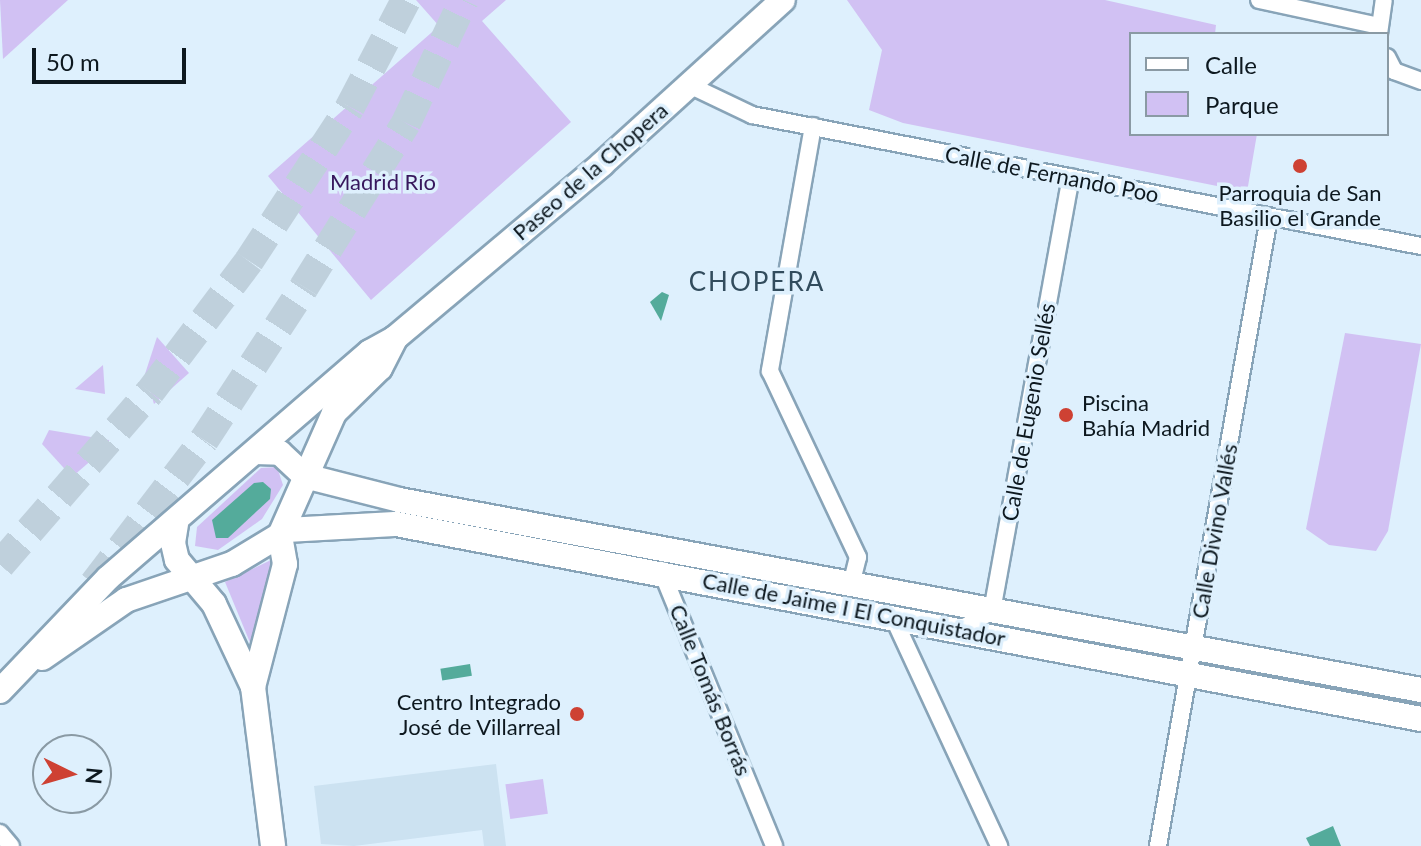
<!DOCTYPE html>
<html>
<head>
<meta charset="utf-8">
<style>
	body { margin:0 }
	#map { position:relative; width:1421px; height:846px; overflow:hidden; background:#def0fd; font-family:Lato,sans-serif }
	div>[style] { position:absolute }
	.built>* { inset:0; background:#cce2f1 }
	.green>* { inset:0; background:#d1c1f3; transform-origin:0 0 }
	.water>* { inset:0; background:#54ab9b; transform-origin:0 0 }
	.highway-tunnel>* { height:30px; margin-top:-15px; transform-origin:0; background:repeating-linear-gradient(90deg,#bfd0dc 0 30px,transparent 0 45px) }
	.roads { filter:drop-shadow(2px 0 #88a4b8) drop-shadow(-2px 0 #88a4b8) drop-shadow(0 2px #88a4b8) drop-shadow(0 -2px #88a4b8) }
	.street>* { height:16px; margin:-8px; padding:0 8px; transform-origin:8px; border-radius:8px; background:#fff }
	.secondary>* { height:24px; margin:-12px; padding:0 12px; transform-origin:12px; border-radius:12px; background:#fff }
	.dots>* { width:22px; height:22px; translate:-50% -50%; box-sizing:border-box; border:4px solid #def0fd; border-radius:50% }
	span { translate:-50% -50%; white-space:nowrap; text-align:center; line-height:1.15; -webkit-text-stroke:7px #def0fd; paint-order:stroke }
	.street-label { font-size:22px; color:#0d181f }
	.park-label { font-size:22px; color:#37175d }
	.poi-label { font-size:22px; color:#0d181f }
	.left { translate:0 -50%; text-align:left }
	.right { translate:-100% -50%; text-align:right }
	.quarter-label { font-size:26px; color:#324c5d; letter-spacing:2px }
	.legend { position:absolute; left:1129px; top:32px; width:260px; height:104px; box-sizing:border-box; background:#def0fd; border:2px solid #8a9aa4; margin:0; padding:10px 14px; list-style:none; font-size:24px; color:#0d181f }
	.legend li { display:flex; align-items:center; gap:16px; height:40px }
	.legend b { width:40px; border:2px solid #8a9aa4 }
	.north { position:absolute; left:32px; top:734px; width:80px; height:80px; box-sizing:border-box; background:#def0fd; border:2px solid #8a9aa4; border-radius:50%; rotate:95deg; font-size:22px; font-weight:700; line-height:32px; text-align:center; color:#0d181f }
	.north::after { content:''; display:block; margin:auto; width:28px; height:36px; background:#ce4133; clip-path:polygon(50% 0,100% 100%,50% 72%,0 100%) }
	.scale { position:absolute; left:32px; top:48px; width:154px; height:36px; box-sizing:border-box; border:4px solid #0d181f; border-top:0; padding-left:10px; font-size:24px; line-height:28px; white-space:nowrap; color:#0d181f; -webkit-text-stroke:6px #def0fd; paint-order:stroke }
</style>
</head>
<body>
<div id="map">
	<div class="built">
		<div style="clip-path:polygon(496px 764px,506px 846px,484px 846px,482px 830px,354px 846px,321px 844px,314px 786px)"></div>
	</div>
	<div class="green">
		<div style="clip-path:polygon(0 0,68px 0,3px 59px)"></div>
		<div style="clip-path:polygon(416px 0,506px 0,482px 21px,571px 122px,371px 300px,268px 176px,439px 26px)"></div>
		<div style="clip-path:polygon(847px 0,1105px 0,1216px 25px,1215px 34px,1131px 34px,1131px 134px,1257px 134px,1247px 192px,903px 123px,869px 110px,882px 50px)"></div>
		<div style="clip-path:polygon(1345px 333px,1421px 344px,1388px 531px,1376px 551px,1329px 545px,1306px 529px)"></div>
		<div style="clip-path:polygon(157px 337px,189px 373px,154px 404px,145px 374px)"></div>
		<div style="clip-path:polygon(103px 365px,105px 394px,75px 389px)"></div>
		<div style="clip-path:polygon(49px 430px,109px 440px,109px 445px,72px 477px,42px 444px)"></div>
		<div style="clip-path:polygon(277px 467px,283px 485px,262px 519px,218px 550px,195px 546px,197px 527px,261px 468px)"></div>
		<div style="clip-path:polygon(271px 560px,255px 645px,251px 645px,225px 582px)"></div>
		<div style="left:543px;top:779px;width:35px;height:38px;rotate:82deg"></div>
	</div>
	<div class="water">
		<div style="clip-path:polygon(662px 292px,669px 295px,661px 321px,650px 302px)"></div>
		<div style="clip-path:polygon(263px 482px,271px 489px,270px 499px,228px 538px,216px 538px,212px 520px,254px 483px)"></div>
		<div style="left:470px;top:664px;width:12px;height:30px;rotate:81deg"></div>
		<div style="clip-path:polygon(1333px 826px,1341px 846px,1310px 846px,1306px 838px)"></div>
	</div>
	<div class="highway-tunnel">
		<div style="left:0;top:565px;width:229px;rotate:-49.1deg"></div>
		<div style="left:150px;top:392px;width:164px;rotate:-52.9deg"></div>
		<div style="left:249px;top:261px;width:184px;rotate:-56.7deg"></div>
		<div style="left:350px;top:107px;width:121px;rotate:-62.4deg"></div>
		<div style="left:94px;top:584px;width:181px;rotate:-52.6deg"></div>
		<div style="left:204px;top:440px;width:183px;rotate:-56.8deg"></div>
		<div style="left:304px;top:287px;width:193px;rotate:-58.1deg"></div>
		<div style="left:406px;top:123px;width:136px;rotate:-64.8deg"></div>
	</div>
	<div class="roads">
		<div class="street">
			<div style="left:1259px;top:0;width:123px;rotate:12.2deg"></div>
			<div style="left:1379px;top:34px;width:34px;rotate:-82deg"></div>
			<div style="left:1387px;top:57px;width:16px;rotate:63deg"></div>
			<div style="left:1394px;top:71px;width:29px;rotate:20deg"></div>
			<div style="left:689px;top:85px;width:70px;rotate:25.5deg"></div>
			<div style="left:752px;top:115px;width:682px;rotate:11.08deg"></div>
			<div style="left:813px;top:126px;width:249px;rotate:100deg"></div>
			<div style="left:770px;top:371px;width:206px;rotate:64.7deg"></div>
			<div style="left:858px;top:557px;width:29px;rotate:104deg"></div>
			<div style="left:661px;top:570px;width:298px;rotate:67.7deg"></div>
			<div style="left:892px;top:615px;width:255px;rotate:65.1deg"></div>
			<div style="left:961px;top:629px;width:36px;rotate:-30deg"></div>
			<div style="left:992px;top:611px;width:441px;rotate:-79.7deg"></div>
			<div style="left:0;top:833px;width:17px;rotate:50deg"></div>
			<div style="left:1158px;top:846px;width:639px;rotate:-79.99deg"></div>
		</div>
		<div class="secondary">
			<div style="left:255px;top:452px;width:25px;rotate:2deg"></div>
			<div style="left:280px;top:453px;width:34px;rotate:43deg"></div>
			<div style="left:305px;top:476px;width:97px;rotate:14.3deg"></div>
			<div style="left:399px;top:500px;width:1040px;rotate:10.53deg"></div>
			<div style="left:176px;top:524px;width:19px;rotate:99deg"></div>
			<div style="left:173px;top:543px;width:17px;rotate:77deg"></div>
			<div style="left:177px;top:560px;width:57px;rotate:49.9deg"></div>
			<div style="left:214px;top:604px;width:92px;rotate:64.8deg"></div>
			<div style="left:253px;top:687px;width:160px;rotate:82.8deg"></div>
			<div style="left:285px;top:530px;width:111px;rotate:-3.1deg"></div>
			<div style="left:396px;top:524px;width:1043px;rotate:10.77deg"></div>
			<div style="left:42px;top:658px;width:102px;rotate:-34.6deg"></div>
			<div style="left:126px;top:600px;width:112px;rotate:-18.8deg"></div>
			<div style="left:232px;top:564px;width:56px;rotate:-31.1deg"></div>
			<div style="left:280px;top:535px;width:133px;rotate:-66.1deg"></div>
			<div style="left:334px;top:413px;width:64px;rotate:-44.4deg"></div>
			<div style="left:380px;top:368px;width:34px;rotate:-63deg"></div>
			<div style="left:253px;top:687px;width:127px;rotate:-75.4deg"></div>
			<div style="left:285px;top:564px;width:29px;rotate:-100deg"></div>
			<div style="left:0;top:691px;width:156px;rotate:-46.3deg"></div>
			<div style="left:108px;top:578px;width:346px;rotate:-40.8deg"></div>
			<div style="left:370px;top:352px;width:29px;rotate:-29deg"></div>
			<div style="left:395px;top:338px;width:270px;rotate:-40deg"></div>
			<div style="left:602px;top:164px;width:244px;rotate:-42.2deg"></div>
		</div>
	</div>
	<div class="dots">
		<div style="left:1300px;top:166px;background:#ce4133"></div>
		<div style="left:1066px;top:415px;background:#ce4133"></div>
		<div style="left:577px;top:714px;background:#ce4133"></div>
	</div>
	<div class="street-label">
		<span style="left:590px;top:171px;rotate:-41deg">Paseo de la Chopera</span>
		<span style="left:1052px;top:174px;rotate:11deg">Calle de Fernando Poo</span>
		<span style="left:1028px;top:412px;rotate:-80deg">Calle de Eugenio Sellés</span>
		<span style="left:1214px;top:531px;rotate:-80deg">Calle Divino Vallés</span>
		<span style="left:854px;top:609px;rotate:11deg">Calle de Jaime I El Conquistador</span>
		<span style="left:711px;top:690px;rotate:68deg">Calle Tomás Borrás</span>
	</div>
	<div class="park-label">
		<span style="left:383px;top:182px">Madrid Río</span>
	</div>
	<div class="poi-label">
		<span style="left:1300px;top:205px">Parroquia de San<br>Basilio el Grande</span>
		<span class="left" style="left:1082px;top:415px">Piscina<br>Bahía Madrid</span>
		<span class="right" style="left:561px;top:714px">Centro Integrado<br>José de Villarreal</span>
	</div>
	<div class="quarter-label">
		<span style="left:757px;top:282px">CHOPERA</span>
	</div>
	<ul class="legend">
	<li><b style="height:10px;background:#fff"></b>Calle</li>
	<li><b style="height:22px;background:#d1c1f3"></b>Parque</li>
	</ul>
	<div class="north">N</div>
	<div class="scale">50 m</div>
</div>
</body>
</html>
